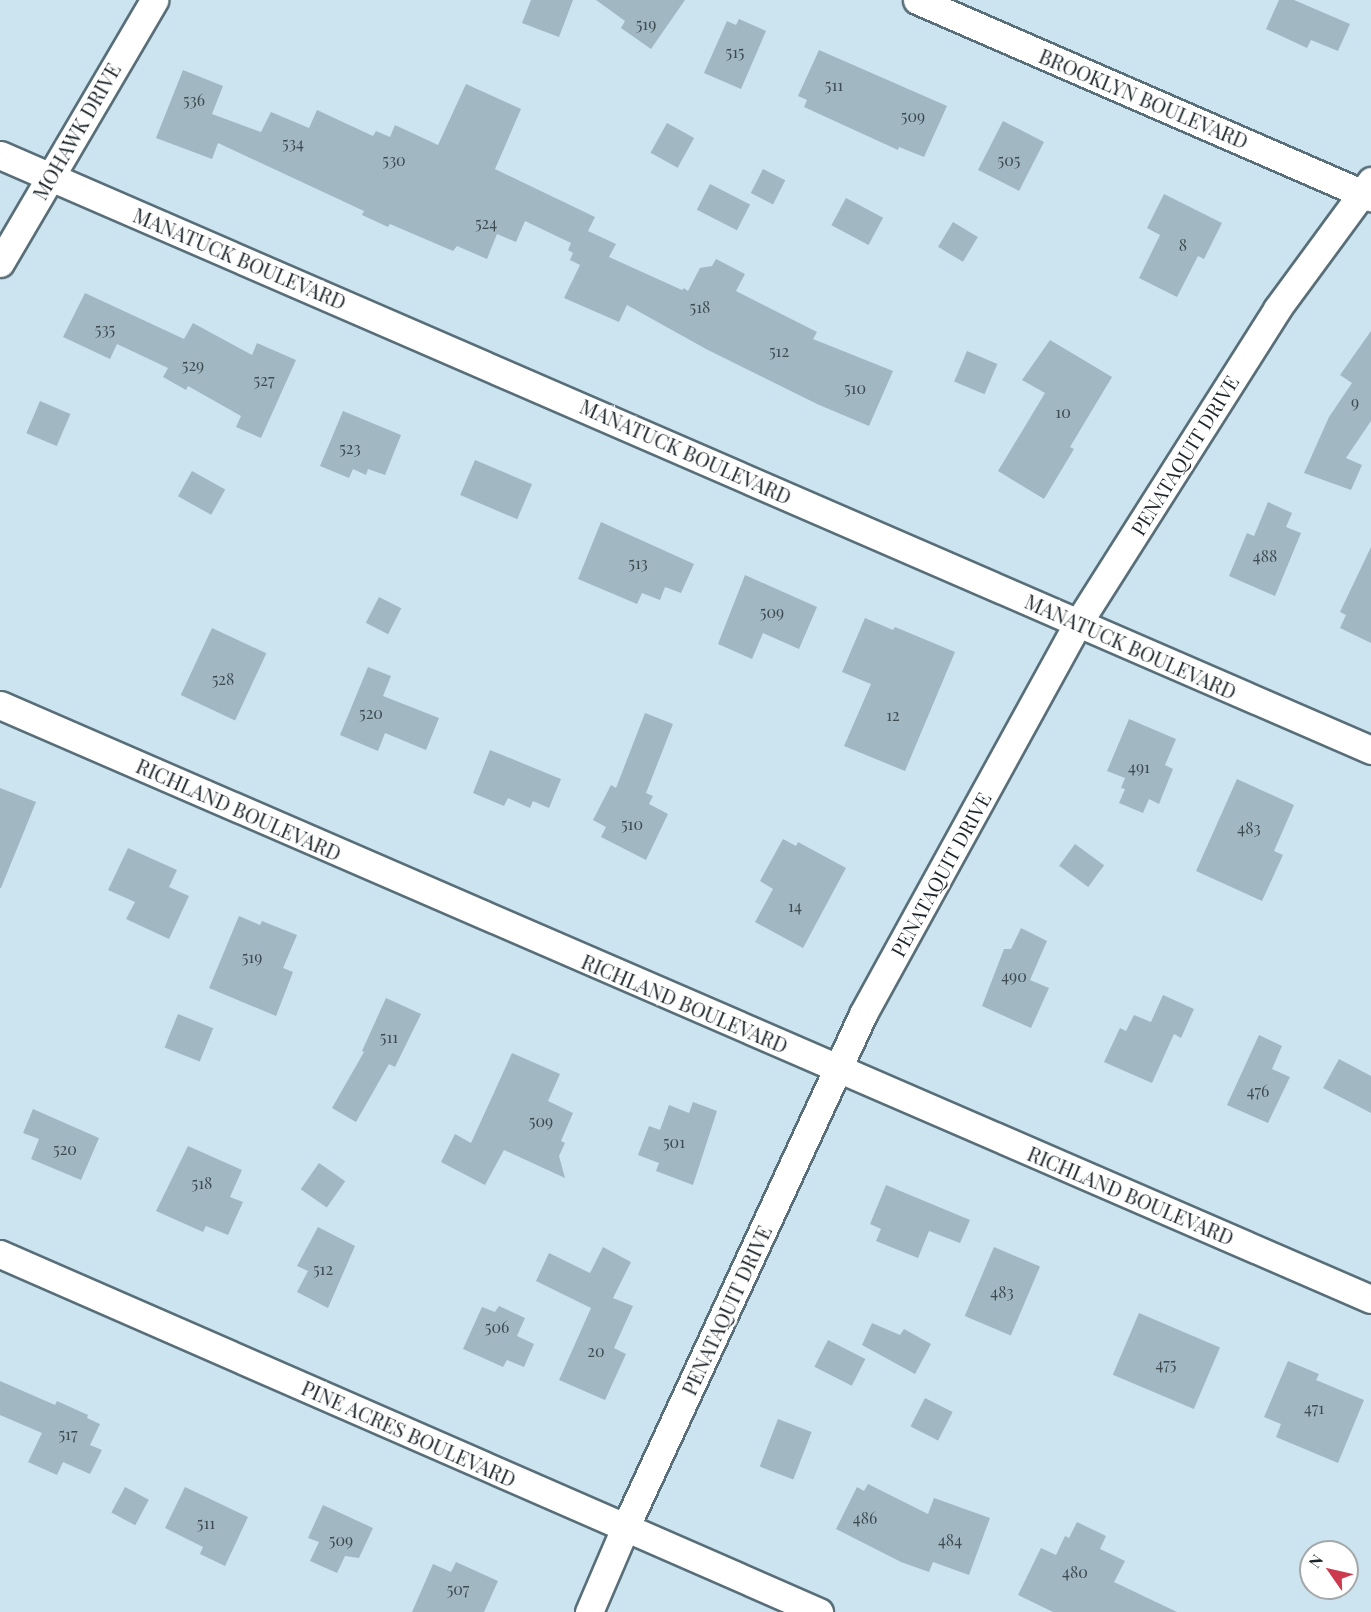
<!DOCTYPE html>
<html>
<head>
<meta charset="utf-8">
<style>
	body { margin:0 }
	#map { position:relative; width:1371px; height:1612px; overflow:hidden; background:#cce4ef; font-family:"Playfair Display",serif }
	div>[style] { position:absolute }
	.building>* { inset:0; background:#a1b8c3; transform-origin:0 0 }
	.roads { filter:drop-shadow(2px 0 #586e78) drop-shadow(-2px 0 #586e78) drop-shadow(0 2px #586e78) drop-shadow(0 -2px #586e78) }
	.minor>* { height:27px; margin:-13.5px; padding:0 13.5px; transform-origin:13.5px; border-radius:13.5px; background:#fff }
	span { translate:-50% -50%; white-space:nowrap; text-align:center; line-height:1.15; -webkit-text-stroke:5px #fff; paint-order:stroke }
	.number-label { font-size:16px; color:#3d4a50 }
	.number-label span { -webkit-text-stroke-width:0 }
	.street-label { font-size:20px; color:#1c2529 }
	.north { position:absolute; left:1299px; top:1540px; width:60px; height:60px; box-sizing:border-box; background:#fff; border:2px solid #a4a8a9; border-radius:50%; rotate:304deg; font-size:16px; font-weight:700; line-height:24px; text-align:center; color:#1c2529 }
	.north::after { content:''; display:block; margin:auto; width:21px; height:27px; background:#cc3b4d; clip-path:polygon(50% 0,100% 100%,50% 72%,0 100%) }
</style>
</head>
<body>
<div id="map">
	<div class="building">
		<div style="clip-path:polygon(531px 0,573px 0,559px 37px,522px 23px)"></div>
		<div style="clip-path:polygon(596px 0,685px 0,651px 49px,621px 28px,625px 21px)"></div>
		<div style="clip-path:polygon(1279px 0,1294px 0,1350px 24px,1338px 51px,1311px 40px,1307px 48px,1266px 29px)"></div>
		<div style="clip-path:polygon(739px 19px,766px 31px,741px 89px,704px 73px,727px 21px,736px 25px)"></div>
		<div style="clip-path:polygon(819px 50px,947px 106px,924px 157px,899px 147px,898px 150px,804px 107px,807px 100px,798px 96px)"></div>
		<div style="clip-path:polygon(183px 70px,223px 86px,212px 114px,261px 132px,271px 112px,309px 128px,317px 110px,373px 136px,376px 131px,390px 137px,395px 125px,438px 145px,466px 84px,521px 109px,495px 169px,595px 217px,588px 231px,616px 244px,609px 257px,682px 290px,684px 288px,688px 291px,700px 268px,712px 266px,716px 259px,745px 274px,736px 291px,817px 332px,813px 339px,893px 371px,869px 426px,817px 404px,706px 349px,627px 305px,619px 322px,564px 298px,580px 265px,570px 260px,573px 253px,568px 250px,571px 243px,525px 221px,516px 242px,497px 234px,487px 259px,457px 246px,453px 251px,390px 224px,388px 227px,362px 215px,364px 211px,218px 143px,212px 159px,156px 138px)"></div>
		<div style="left:1003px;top:121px;width:46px;height:55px;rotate:27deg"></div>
		<div style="left:667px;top:123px;width:31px;height:34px;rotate:29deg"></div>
		<div style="left:763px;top:169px;width:25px;height:27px;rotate:27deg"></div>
		<div style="left:710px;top:184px;width:45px;height:29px;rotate:27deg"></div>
		<div style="clip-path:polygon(1164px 194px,1222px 223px,1204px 259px,1198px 256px,1177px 297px,1139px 278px,1160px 235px,1147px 228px)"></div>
		<div style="left:846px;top:198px;width:42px;height:31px;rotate:28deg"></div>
		<div style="left:953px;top:222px;width:29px;height:29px;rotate:31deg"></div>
		<div style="clip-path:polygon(85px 293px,184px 339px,193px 323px,252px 355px,257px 343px,296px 360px,261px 438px,236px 427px,241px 416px,188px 386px,186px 390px,163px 377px,168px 368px,117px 344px,110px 359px,63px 337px)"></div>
		<div style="clip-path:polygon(1371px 331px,1371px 421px,1346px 458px,1362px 465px,1351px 490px,1304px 473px,1329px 417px,1352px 383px,1340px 375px)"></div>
		<div style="clip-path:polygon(1050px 340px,1112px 377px,1070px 447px,1074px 449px,1044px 499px,998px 471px,1045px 393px,1022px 380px)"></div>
		<div style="left:967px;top:351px;width:33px;height:33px;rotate:23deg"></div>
		<div style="left:40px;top:401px;width:33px;height:35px;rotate:23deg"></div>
		<div style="clip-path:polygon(343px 411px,401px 435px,385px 475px,368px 469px,366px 475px,353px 469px,349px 478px,320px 466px)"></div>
		<div style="left:475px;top:460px;width:62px;height:38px;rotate:23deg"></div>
		<div style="left:192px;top:471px;width:38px;height:29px;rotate:29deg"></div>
		<div style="clip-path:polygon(1268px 502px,1292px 513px,1286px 527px,1301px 533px,1275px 596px,1229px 576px,1247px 533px,1254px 536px)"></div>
		<div style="clip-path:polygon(601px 522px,694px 564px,681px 593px,665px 587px,660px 600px,642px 593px,637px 604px,578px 579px)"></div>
		<div style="clip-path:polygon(1371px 547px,1371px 643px,1340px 628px,1346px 615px,1340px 612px)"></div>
		<div style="clip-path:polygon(745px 575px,817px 607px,799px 649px,763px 633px,752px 659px,718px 644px)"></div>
		<div style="left:379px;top:597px;width:25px;height:29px;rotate:27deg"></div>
		<div style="clip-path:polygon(865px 618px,893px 630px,895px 627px,955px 652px,905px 771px,844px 746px,871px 684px,842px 672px)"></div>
		<div style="left:212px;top:628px;width:60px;height:74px;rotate:25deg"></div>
		<div style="clip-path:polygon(368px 667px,391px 676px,383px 696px,439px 718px,426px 750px,385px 733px,378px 751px,340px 735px)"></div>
		<div style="clip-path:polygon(645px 713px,673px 724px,646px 793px,653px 796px,649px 804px,668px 814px,646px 860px,601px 837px,606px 827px,593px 820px,611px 785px,616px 788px)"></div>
		<div style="clip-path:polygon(1129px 719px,1176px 739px,1165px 765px,1173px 769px,1159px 804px,1149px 799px,1143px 813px,1119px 803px,1125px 789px,1121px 788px,1125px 778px,1107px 771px)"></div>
		<div style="clip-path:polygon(490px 750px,561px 779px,549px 808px,533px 801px,530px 808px,508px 798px,504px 806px,473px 793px)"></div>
		<div style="clip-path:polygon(1237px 779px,1294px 805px,1274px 851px,1283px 855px,1262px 901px,1196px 871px)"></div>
		<div style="clip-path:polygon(0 788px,36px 802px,1px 888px,0 888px)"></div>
		<div style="clip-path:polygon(783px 839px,796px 846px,798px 842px,846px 868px,803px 948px,755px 922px,773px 889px,760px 881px)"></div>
		<div style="left:1075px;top:844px;width:36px;height:27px;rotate:36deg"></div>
		<div style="clip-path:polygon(128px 848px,177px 870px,169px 887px,189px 896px,169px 939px,126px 919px,135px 902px,108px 890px)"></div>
		<div style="clip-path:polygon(239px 916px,260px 925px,262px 921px,297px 935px,283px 968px,293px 972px,276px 1016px,209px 988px)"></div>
		<div style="clip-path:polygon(1021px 928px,1047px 941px,1030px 980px,1049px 988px,1031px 1028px,982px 1006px,1004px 949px,1011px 949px)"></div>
		<div style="clip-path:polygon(1163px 995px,1194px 1009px,1181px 1038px,1174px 1034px,1152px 1083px,1104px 1062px,1120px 1028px,1126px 1031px,1134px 1015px,1151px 1022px)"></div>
		<div style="clip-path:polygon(386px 998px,421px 1014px,395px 1067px,389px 1064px,356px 1122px,332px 1108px,364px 1052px,362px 1051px)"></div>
		<div style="left:178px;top:1014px;width:38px;height:36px;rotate:22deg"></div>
		<div style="clip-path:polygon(1259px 1035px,1282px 1046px,1272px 1069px,1290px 1077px,1268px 1123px,1227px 1105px)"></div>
		<div style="clip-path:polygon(512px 1053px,560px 1074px,548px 1101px,573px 1113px,561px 1141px,565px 1143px,559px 1156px,565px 1178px,504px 1150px,485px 1185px,441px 1162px,455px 1134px,471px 1143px)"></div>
		<div style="clip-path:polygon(1339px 1059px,1371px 1076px,1371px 1113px,1323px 1088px)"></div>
		<div style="clip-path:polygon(693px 1102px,717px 1111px,693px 1185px,656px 1171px,659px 1163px,638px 1155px,649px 1126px,660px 1130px,669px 1105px,689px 1113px)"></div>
		<div style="clip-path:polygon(33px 1109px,99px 1138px,81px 1180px,31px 1159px,39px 1139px,23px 1133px)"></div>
		<div style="clip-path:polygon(188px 1146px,242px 1170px,230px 1197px,243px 1202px,228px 1235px,206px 1226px,203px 1232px,156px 1211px)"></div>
		<div style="left:319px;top:1163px;width:32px;height:32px;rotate:35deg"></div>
		<div style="clip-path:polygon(886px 1185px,970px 1220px,960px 1243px,929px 1231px,918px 1258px,876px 1241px,881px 1229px,870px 1224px)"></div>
		<div style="clip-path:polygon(318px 1227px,355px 1246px,328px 1308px,297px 1292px,308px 1271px,297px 1266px)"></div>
		<div style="clip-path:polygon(603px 1247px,631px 1262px,613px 1298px,633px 1306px,614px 1348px,626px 1354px,605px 1400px,559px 1380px,591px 1308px,536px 1281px,549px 1253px,590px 1273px)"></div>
		<div style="left:994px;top:1247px;width:50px;height:75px;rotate:23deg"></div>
		<div style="clip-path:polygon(499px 1306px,525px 1318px,517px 1336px,534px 1344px,524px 1367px,507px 1360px,503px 1367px,463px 1349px,482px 1307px,495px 1312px)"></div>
		<div style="left:1139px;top:1313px;width:88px;height:67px;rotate:23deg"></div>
		<div style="clip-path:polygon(872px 1323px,900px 1335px,904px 1329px,931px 1344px,915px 1374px,862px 1345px)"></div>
		<div style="left:828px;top:1340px;width:42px;height:30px;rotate:27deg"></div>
		<div style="clip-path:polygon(1288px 1361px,1319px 1374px,1316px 1380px,1364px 1400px,1338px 1463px,1276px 1437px,1281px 1424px,1264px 1417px)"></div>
		<div style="clip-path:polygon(0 1381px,55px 1405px,57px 1401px,88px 1415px,87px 1418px,100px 1424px,90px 1445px,102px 1450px,90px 1474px,63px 1462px,57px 1475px,28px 1462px,42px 1433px,0 1415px)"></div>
		<div style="left:925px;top:1398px;width:31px;height:32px;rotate:27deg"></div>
		<div style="left:778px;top:1419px;width:36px;height:51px;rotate:21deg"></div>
		<div style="clip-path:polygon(868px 1484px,928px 1514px,934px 1498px,990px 1518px,969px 1575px,933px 1562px,929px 1572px,901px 1562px,836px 1529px,857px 1487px,864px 1491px)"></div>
		<div style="left:125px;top:1487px;width:27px;height:29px;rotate:28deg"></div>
		<div style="clip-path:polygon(185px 1487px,248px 1517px,225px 1566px,200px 1554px,203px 1547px,165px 1528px)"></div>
		<div style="clip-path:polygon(323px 1505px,373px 1528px,359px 1558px,345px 1556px,337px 1573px,310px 1561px,319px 1542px,308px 1538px)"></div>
		<div style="clip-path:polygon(1077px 1522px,1106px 1536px,1100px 1549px,1125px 1561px,1114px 1582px,1177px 1612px,1053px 1612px,1018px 1595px,1041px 1548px,1056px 1555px,1065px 1536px,1069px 1538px)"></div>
		<div style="clip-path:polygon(456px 1562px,498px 1581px,484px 1612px,412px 1612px,433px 1564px,451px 1572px)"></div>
	</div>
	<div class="roads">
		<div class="minor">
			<div style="left:917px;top:0;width:495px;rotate:23.5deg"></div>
			<div style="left:0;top:155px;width:1495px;rotate:23.46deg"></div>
			<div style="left:0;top:263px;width:305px;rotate:-59.6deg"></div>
			<div style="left:0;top:705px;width:1494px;rotate:23.43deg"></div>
			<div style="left:0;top:1254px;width:894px;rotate:23.61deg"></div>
			<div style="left:589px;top:1612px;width:91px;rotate:-66.8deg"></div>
			<div style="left:625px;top:1528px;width:566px;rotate:-65.15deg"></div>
			<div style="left:863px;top:1014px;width:446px;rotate:-61.2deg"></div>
			<div style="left:1078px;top:623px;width:372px;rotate:-57.6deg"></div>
			<div style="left:1277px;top:309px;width:159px;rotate:-53.7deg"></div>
		</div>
	</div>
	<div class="number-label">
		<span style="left:646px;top:24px">519</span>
		<span style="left:735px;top:52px">515</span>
		<span style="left:834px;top:85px">511</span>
		<span style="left:194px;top:100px">536</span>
		<span style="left:913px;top:116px">509</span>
		<span style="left:293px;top:143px">534</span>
		<span style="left:394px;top:160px">530</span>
		<span style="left:1009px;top:160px">505</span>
		<span style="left:486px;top:223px">524</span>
		<span style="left:1183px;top:245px">8</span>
		<span style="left:700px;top:307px">518</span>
		<span style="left:105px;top:329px">535</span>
		<span style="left:779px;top:351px">512</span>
		<span style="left:193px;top:365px">529</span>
		<span style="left:264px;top:380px">527</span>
		<span style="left:855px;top:388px">510</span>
		<span style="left:1355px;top:402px">9</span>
		<span style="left:1063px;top:412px">10</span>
		<span style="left:350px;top:448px">523</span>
		<span style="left:1265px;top:556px">488</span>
		<span style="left:638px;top:563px">513</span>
		<span style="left:772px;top:612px">509</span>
		<span style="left:223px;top:679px">528</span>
		<span style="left:371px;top:713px">520</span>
		<span style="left:893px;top:715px">12</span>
		<span style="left:1139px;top:767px">491</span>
		<span style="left:632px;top:824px">510</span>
		<span style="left:1249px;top:828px">483</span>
		<span style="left:795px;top:906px">14</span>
		<span style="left:252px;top:957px">519</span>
		<span style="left:1014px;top:976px">490</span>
		<span style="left:389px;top:1037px">511</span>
		<span style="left:1258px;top:1091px">476</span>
		<span style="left:541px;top:1121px">509</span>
		<span style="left:674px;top:1142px">501</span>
		<span style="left:65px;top:1149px">520</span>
		<span style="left:202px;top:1183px">518</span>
		<span style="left:323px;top:1269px">512</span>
		<span style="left:1002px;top:1292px">483</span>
		<span style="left:497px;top:1327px">506</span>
		<span style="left:596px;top:1351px">20</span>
		<span style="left:1166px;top:1364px">475</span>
		<span style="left:1314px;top:1408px">471</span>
		<span style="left:68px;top:1434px">517</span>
		<span style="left:865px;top:1518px">486</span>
		<span style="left:206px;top:1523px">511</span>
		<span style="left:341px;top:1540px">509</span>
		<span style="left:950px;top:1540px">484</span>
		<span style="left:1075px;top:1572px">480</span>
		<span style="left:458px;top:1589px">507</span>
	</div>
	<div class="street-label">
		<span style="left:1144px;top:98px;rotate:23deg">BROOKLYN BOULEVARD</span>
		<span style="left:76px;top:131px;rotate:-60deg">MOHAWK DRIVE</span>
		<span style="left:240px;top:258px;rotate:23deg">MANATUCK BOULEVARD</span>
		<span style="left:686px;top:451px;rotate:24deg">MANATUCK BOULEVARD</span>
		<span style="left:1184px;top:455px;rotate:-58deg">PENATAQUIT DRIVE</span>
		<span style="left:1131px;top:646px;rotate:24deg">MANATUCK BOULEVARD</span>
		<span style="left:239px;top:809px;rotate:24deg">RICHLAND BOULEVARD</span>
		<span style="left:940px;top:874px;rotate:-61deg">PENATAQUIT DRIVE</span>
		<span style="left:685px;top:1003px;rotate:23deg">RICHLAND BOULEVARD</span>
		<span style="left:1131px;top:1195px;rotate:23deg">RICHLAND BOULEVARD</span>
		<span style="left:726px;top:1310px;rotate:-65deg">PENATAQUIT DRIVE</span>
		<span style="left:409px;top:1433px;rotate:24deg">PINE ACRES BOULEVARD</span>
	</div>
	<div class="north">N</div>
</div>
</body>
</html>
